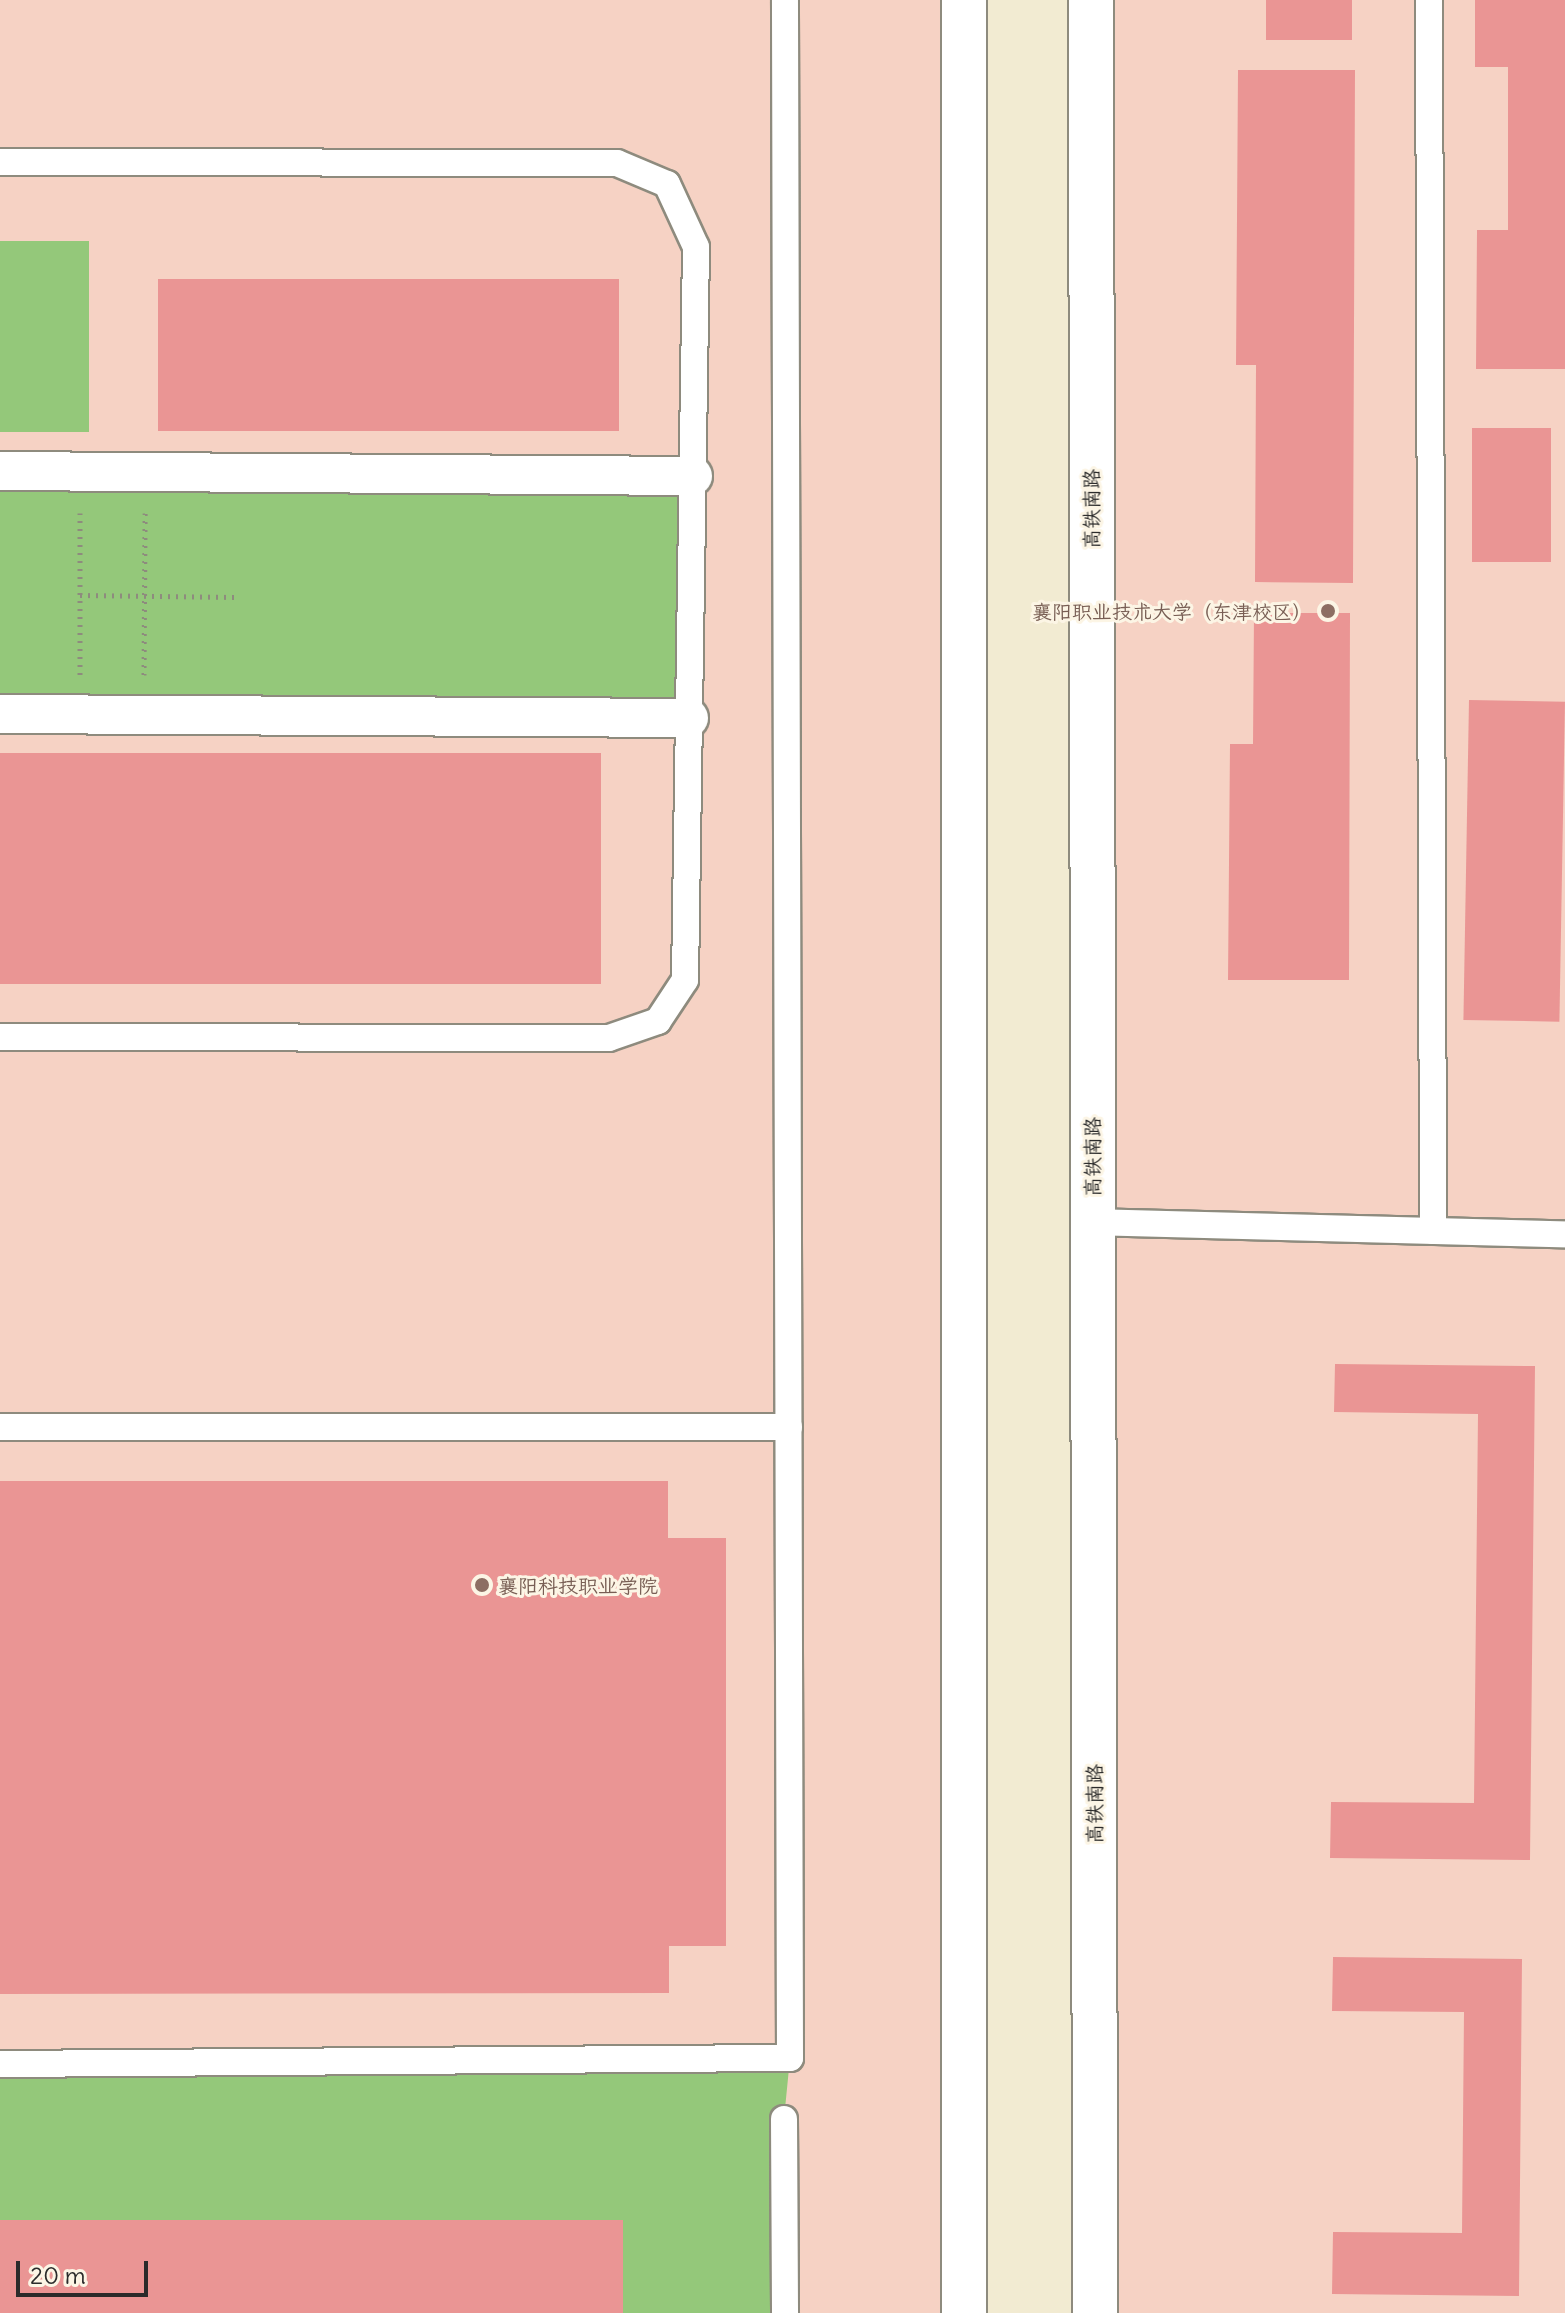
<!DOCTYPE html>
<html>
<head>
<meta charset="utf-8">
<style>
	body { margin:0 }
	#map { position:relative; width:1565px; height:2313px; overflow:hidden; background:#f2ebd2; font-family:Delius,"LXGW WenKai TC",sans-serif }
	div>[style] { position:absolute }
	.built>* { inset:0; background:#f6d2c4; transform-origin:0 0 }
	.green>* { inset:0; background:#94c87a; transform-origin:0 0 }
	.building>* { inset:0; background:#ea9594; transform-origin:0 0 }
	.path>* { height:5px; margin-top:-2.5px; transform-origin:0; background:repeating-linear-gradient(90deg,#8e8b7e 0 2px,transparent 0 8px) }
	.roads { filter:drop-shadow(2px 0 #8e8b7e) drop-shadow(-2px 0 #8e8b7e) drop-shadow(0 2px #8e8b7e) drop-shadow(0 -2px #8e8b7e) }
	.service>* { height:26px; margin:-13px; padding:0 13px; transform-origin:13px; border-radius:13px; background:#fff }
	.pedestrian>* { height:38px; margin:-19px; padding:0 19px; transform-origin:19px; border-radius:19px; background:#fff }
	.secondary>* { height:44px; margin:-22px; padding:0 22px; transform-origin:22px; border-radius:22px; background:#fff }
	.dots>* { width:22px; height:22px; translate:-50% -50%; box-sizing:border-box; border:4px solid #fcf5e5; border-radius:50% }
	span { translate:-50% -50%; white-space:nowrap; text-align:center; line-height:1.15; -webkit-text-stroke:6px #fcf5e5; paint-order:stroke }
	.street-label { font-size:20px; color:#2b2b2b }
	.education-label { font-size:20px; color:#785e54 }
	.right { translate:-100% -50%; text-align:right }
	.left { translate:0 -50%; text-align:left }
	.scale { position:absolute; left:16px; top:2261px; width:132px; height:36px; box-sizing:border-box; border:4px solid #2b2b2b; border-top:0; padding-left:10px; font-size:24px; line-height:28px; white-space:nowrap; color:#2b2b2b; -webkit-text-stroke:6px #fcf5e5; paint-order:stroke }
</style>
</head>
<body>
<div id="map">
	<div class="built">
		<div style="left:0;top:0;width:964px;height:2313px"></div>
		<div style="left:1091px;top:0;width:474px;height:2313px"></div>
	</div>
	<div class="green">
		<div style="left:0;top:241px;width:89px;height:191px"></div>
		<div style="left:0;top:471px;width:693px;height:243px"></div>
		<div style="clip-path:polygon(790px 2058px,784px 2119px,785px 2313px,0 2313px,0 2064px)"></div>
	</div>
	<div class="building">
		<div style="left:1266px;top:0;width:86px;height:40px"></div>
		<div style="clip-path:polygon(1475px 0,1565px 0,1565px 369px,1476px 369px,1477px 230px,1508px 230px,1508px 67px,1475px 67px)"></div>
		<div style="clip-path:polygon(1238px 70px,1355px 70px,1353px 583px,1255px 582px,1256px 365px,1236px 365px)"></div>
		<div style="left:158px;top:279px;width:461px;height:152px"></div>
		<div style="left:1472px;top:428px;width:79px;height:134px"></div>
		<div style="clip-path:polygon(1254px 613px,1350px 613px,1349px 980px,1228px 980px,1230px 744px,1253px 744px)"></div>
		<div style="left:1469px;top:700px;width:96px;height:320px;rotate:1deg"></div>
		<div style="left:0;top:753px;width:601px;height:231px"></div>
		<div style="clip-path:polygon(1335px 1364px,1535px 1366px,1530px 1860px,1330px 1858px,1331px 1802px,1474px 1803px,1478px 1414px,1334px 1412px)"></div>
		<div style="clip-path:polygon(0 1481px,668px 1481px,668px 1538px,726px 1538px,726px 1946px,669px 1946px,669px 1993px,0 1994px)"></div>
		<div style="clip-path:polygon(1333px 1957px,1522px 1959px,1519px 2296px,1332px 2294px,1333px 2232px,1462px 2233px,1464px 2012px,1332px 2011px)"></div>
		<div style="left:623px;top:2220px;width:93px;height:623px;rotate:90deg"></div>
	</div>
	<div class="path">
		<div style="left:80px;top:513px;width:162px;rotate:90deg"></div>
		<div style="left:80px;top:595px;width:155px;rotate:0.7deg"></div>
		<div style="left:144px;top:675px;width:162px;rotate:-89.6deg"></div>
	</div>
	<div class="roads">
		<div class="service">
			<div style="left:1429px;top:0;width:1231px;rotate:89.81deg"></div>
			<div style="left:0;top:162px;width:617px;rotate:0.09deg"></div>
			<div style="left:617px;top:163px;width:54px;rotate:22.8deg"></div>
			<div style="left:667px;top:184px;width:69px;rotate:65.3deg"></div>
			<div style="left:696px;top:247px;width:733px;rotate:90.86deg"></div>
			<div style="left:685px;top:980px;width:49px;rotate:123.4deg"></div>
			<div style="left:658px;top:1021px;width:52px;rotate:160.9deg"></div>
			<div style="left:609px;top:1038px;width:609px;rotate:-179.91deg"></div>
			<div style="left:1093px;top:1222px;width:472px;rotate:1.5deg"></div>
			<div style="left:0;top:1427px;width:789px"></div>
			<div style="left:0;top:2064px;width:790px;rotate:-0.44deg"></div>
			<div style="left:790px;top:2058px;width:2058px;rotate:-90.14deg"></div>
			<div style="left:784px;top:2119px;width:194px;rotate:89.7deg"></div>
		</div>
		<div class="pedestrian">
			<div style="left:0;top:471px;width:693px;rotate:0.41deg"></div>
			<div style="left:0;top:714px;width:689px;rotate:0.33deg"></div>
		</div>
		<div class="secondary">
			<div style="left:964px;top:0;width:2313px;rotate:90deg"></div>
			<div style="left:1091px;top:0;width:2313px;rotate:89.9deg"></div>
		</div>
	</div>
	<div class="dots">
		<div style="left:1328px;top:611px;background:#8d6e63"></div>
		<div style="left:482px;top:1585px;background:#8d6e63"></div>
	</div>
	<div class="street-label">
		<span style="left:1091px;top:509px;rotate:-90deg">高铁南路</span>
		<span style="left:1092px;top:1157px;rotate:-90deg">高铁南路</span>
		<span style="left:1094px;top:1804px;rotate:-90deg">高铁南路</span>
	</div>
	<div class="education-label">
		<span class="right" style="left:1312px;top:611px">襄阳职业技术大学（东津校区）</span>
		<span class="left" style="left:498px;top:1585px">襄阳科技职业学院</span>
	</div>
	<div class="scale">20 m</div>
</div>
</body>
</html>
